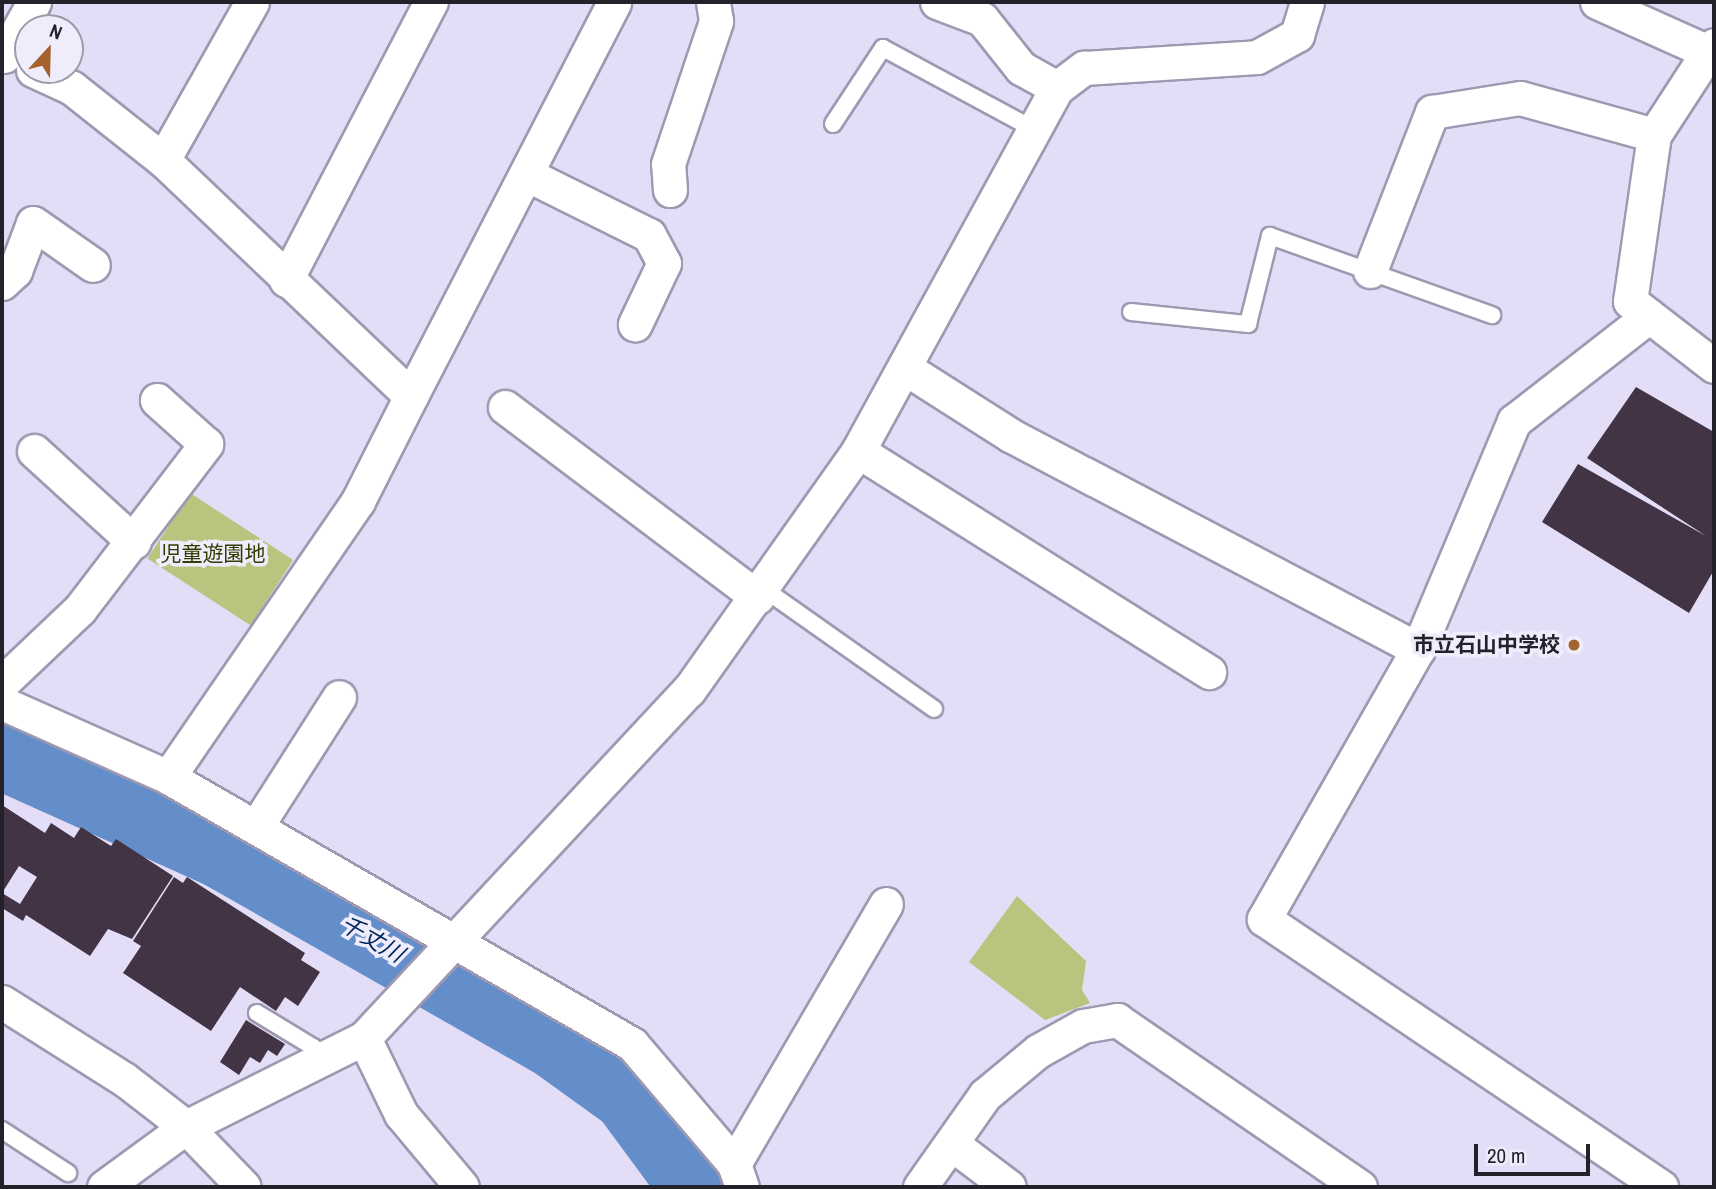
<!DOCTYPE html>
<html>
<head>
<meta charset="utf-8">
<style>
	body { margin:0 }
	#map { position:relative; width:1716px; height:1189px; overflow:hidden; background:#e3ddf7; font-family:"Archivo Narrow","Noto Sans JP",sans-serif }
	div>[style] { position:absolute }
	.green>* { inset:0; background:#b9c47e; transform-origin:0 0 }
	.river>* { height:70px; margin:-35px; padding:0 35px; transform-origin:35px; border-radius:35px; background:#648ec9 }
	.building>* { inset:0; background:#423445 }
	.roads { filter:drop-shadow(2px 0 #9e99b1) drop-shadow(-2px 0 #9e99b1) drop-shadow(0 2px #9e99b1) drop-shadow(0 -2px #9e99b1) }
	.service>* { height:16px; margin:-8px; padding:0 8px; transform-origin:8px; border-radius:8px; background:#fff }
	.minor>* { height:33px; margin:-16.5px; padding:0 16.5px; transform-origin:16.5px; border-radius:16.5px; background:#fff }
	.dots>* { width:19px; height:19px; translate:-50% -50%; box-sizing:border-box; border:4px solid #efecfc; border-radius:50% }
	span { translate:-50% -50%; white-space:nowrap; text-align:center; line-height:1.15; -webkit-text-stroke:7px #efecfc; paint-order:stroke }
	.park-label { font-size:21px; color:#363b00 }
	.poi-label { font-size:21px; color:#23212a; font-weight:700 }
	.right { translate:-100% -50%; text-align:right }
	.water-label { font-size:23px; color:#00275c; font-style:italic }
	.frame { position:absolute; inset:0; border:4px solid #23212a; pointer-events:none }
	.north { position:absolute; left:14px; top:14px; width:70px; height:70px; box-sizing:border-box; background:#efecfc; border:2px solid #9d9ba8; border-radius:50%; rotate:22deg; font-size:19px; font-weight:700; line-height:28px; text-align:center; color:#23212a }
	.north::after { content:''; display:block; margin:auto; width:24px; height:32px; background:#a4632d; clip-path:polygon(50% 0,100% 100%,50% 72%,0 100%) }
	.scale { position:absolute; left:1474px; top:1144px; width:116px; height:32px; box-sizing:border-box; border:4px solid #23212a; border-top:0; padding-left:9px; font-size:21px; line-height:24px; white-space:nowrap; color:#23212a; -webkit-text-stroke:5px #efecfc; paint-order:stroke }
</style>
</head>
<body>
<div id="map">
	<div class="green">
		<div style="left:190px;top:493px;width:123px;height:78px;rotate:33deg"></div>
		<div style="clip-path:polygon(1017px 896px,1086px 961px,1082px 990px,1090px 1003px,1045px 1020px,969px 962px)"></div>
	</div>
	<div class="river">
		<div style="left:2px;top:755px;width:239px;rotate:24.2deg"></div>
		<div style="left:220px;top:853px;width:382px;rotate:29.7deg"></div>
		<div style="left:552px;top:1042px;width:92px;rotate:35.8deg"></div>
		<div style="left:627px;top:1096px;width:113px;rotate:53.6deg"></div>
	</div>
	<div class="building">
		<div style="clip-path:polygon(1636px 387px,1714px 432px,1714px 570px,1689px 613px,1542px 522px,1578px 464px,1706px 536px,1587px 458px)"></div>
		<div style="clip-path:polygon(evenodd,2px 805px,45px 833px,51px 823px,74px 838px,81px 827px,111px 846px,116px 839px,173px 876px,132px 939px,108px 929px,90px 956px,26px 915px,23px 921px,2px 908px,2px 805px,19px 866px,37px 877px,20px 904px,2px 893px,19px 866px)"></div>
		<div style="clip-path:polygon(174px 877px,183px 883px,187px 877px,305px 953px,301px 960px,320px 972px,298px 1006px,285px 997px,276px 1011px,240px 987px,211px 1031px,123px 973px,141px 946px,133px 941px)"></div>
		<div style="clip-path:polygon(246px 1020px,285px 1044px,277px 1056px,268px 1050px,260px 1063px,250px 1057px,239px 1075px,220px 1062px)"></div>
	</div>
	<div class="roads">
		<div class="service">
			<div style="left:833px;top:124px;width:91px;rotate:-56.7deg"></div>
			<div style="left:883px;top:48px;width:167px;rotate:28.3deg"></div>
			<div style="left:1131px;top:312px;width:118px;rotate:5.9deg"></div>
			<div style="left:1248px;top:324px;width:91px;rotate:-76deg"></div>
			<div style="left:1270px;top:236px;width:236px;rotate:19.6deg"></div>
			<div style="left:764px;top:589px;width:208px;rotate:35.2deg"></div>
			<div style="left:257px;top:1013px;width:66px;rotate:31.3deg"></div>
			<div style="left:313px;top:1047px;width:14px;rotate:60deg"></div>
			<div style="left:2px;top:1130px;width:79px;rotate:33.1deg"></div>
		</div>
		<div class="minor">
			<div style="left:937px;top:2px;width:48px;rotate:20.7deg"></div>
			<div style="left:982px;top:19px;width:63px;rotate:51.5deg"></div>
			<div style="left:1021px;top:68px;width:41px;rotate:29.1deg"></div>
			<div style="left:1597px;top:2px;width:122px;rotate:24.2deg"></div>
			<div style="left:1708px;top:52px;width:9px;rotate:-49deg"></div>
			<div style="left:1708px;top:52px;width:99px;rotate:123deg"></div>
			<div style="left:1654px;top:135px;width:168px;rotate:98.2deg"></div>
			<div style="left:1630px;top:301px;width:106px;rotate:37.7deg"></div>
			<div style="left:4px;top:56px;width:62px;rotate:-60.9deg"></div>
			<div style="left:33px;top:70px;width:43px;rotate:24.8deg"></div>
			<div style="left:72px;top:88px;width:116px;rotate:38.4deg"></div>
			<div style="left:163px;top:160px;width:342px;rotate:43.6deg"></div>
			<div style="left:411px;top:396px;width:118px;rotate:116.8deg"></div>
			<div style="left:358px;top:501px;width:335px;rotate:124.5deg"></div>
			<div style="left:163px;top:160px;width:181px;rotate:-60.6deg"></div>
			<div style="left:526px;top:174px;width:137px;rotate:26.4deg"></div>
			<div style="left:649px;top:235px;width:32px;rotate:62deg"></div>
			<div style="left:664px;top:263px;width:68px;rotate:115.4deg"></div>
			<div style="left:670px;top:190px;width:26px;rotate:-94deg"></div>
			<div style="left:668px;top:164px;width:151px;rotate:-71.4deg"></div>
			<div style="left:716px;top:21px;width:19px;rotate:-99deg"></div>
			<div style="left:1370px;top:271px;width:171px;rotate:-68.7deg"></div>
			<div style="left:1432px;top:112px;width:89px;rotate:-9deg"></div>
			<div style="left:1520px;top:98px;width:139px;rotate:15.4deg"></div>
			<div style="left:286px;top:280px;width:314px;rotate:-62.5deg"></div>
			<div style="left:2px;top:283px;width:18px;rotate:-43deg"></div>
			<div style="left:15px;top:271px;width:51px;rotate:-69.4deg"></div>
			<div style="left:33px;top:223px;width:73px;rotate:35deg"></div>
			<div style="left:1649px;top:316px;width:171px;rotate:142.1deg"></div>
			<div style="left:1514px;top:421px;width:247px;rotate:112.8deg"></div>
			<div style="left:1418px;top:649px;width:311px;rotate:119.7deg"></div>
			<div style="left:1264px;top:919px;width:479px;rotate:34deg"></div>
			<div style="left:905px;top:368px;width:125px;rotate:32.5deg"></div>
			<div style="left:1010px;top:435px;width:461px;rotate:27.7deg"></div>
			<div style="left:411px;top:396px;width:443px;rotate:-62.7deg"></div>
			<div style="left:505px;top:407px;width:316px;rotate:37deg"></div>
			<div style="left:34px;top:451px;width:135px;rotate:42.3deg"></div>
			<div style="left:858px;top:451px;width:415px;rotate:32.2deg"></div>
			<div style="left:2px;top:683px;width:108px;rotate:-43.5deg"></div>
			<div style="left:80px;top:609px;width:208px;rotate:-52.6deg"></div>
			<div style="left:206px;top:444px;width:66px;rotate:-138.1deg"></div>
			<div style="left:2px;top:703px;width:182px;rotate:24deg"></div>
			<div style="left:168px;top:777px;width:535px;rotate:29.92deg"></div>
			<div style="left:632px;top:1044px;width:157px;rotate:49.6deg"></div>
			<div style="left:734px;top:1164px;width:24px;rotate:71deg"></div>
			<div style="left:256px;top:827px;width:154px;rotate:-57.4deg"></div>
			<div style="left:2px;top:1002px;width:144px;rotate:32.3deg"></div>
			<div style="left:124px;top:1079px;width:78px;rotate:37.7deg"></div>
			<div style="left:186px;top:1127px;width:83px;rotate:46deg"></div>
			<div style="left:364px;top:1038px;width:85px;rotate:64deg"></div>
			<div style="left:401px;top:1114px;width:95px;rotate:50.1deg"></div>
			<div style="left:952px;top:1144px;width:71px;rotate:37deg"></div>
			<div style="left:734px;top:1164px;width:301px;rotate:-59.7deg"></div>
			<div style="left:104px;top:1187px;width:102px;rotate:-36.2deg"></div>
			<div style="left:186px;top:1127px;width:199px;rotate:-26.6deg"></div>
			<div style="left:364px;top:1038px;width:476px;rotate:-47deg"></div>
			<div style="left:689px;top:690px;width:293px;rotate:-54.7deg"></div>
			<div style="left:858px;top:451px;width:414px;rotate:-61.3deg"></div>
			<div style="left:1057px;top:88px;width:34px;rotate:-37deg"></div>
			<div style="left:1084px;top:68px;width:173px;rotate:-3.6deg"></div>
			<div style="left:1257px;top:57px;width:46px;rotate:-28.8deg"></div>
			<div style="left:1297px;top:35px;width:34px;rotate:-73deg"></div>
			<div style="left:920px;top:1187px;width:113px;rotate:-54.8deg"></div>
			<div style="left:985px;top:1095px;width:69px;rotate:-39.7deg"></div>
			<div style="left:1038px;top:1051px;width:51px;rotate:-29.1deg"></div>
			<div style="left:1083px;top:1026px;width:35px;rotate:-10deg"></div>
			<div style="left:1117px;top:1020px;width:295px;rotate:34.5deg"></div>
		</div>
	</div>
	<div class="dots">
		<div style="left:1574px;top:645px;background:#a4632d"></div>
	</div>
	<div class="park-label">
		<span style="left:213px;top:554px">児童遊園地</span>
	</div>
	<div class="poi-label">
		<span class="right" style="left:1560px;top:645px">市立石山中学校</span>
	</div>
	<div class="water-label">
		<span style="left:372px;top:939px;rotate:30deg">千丈川</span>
	</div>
	<div class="frame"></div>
	<div class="north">N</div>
	<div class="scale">20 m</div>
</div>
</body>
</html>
